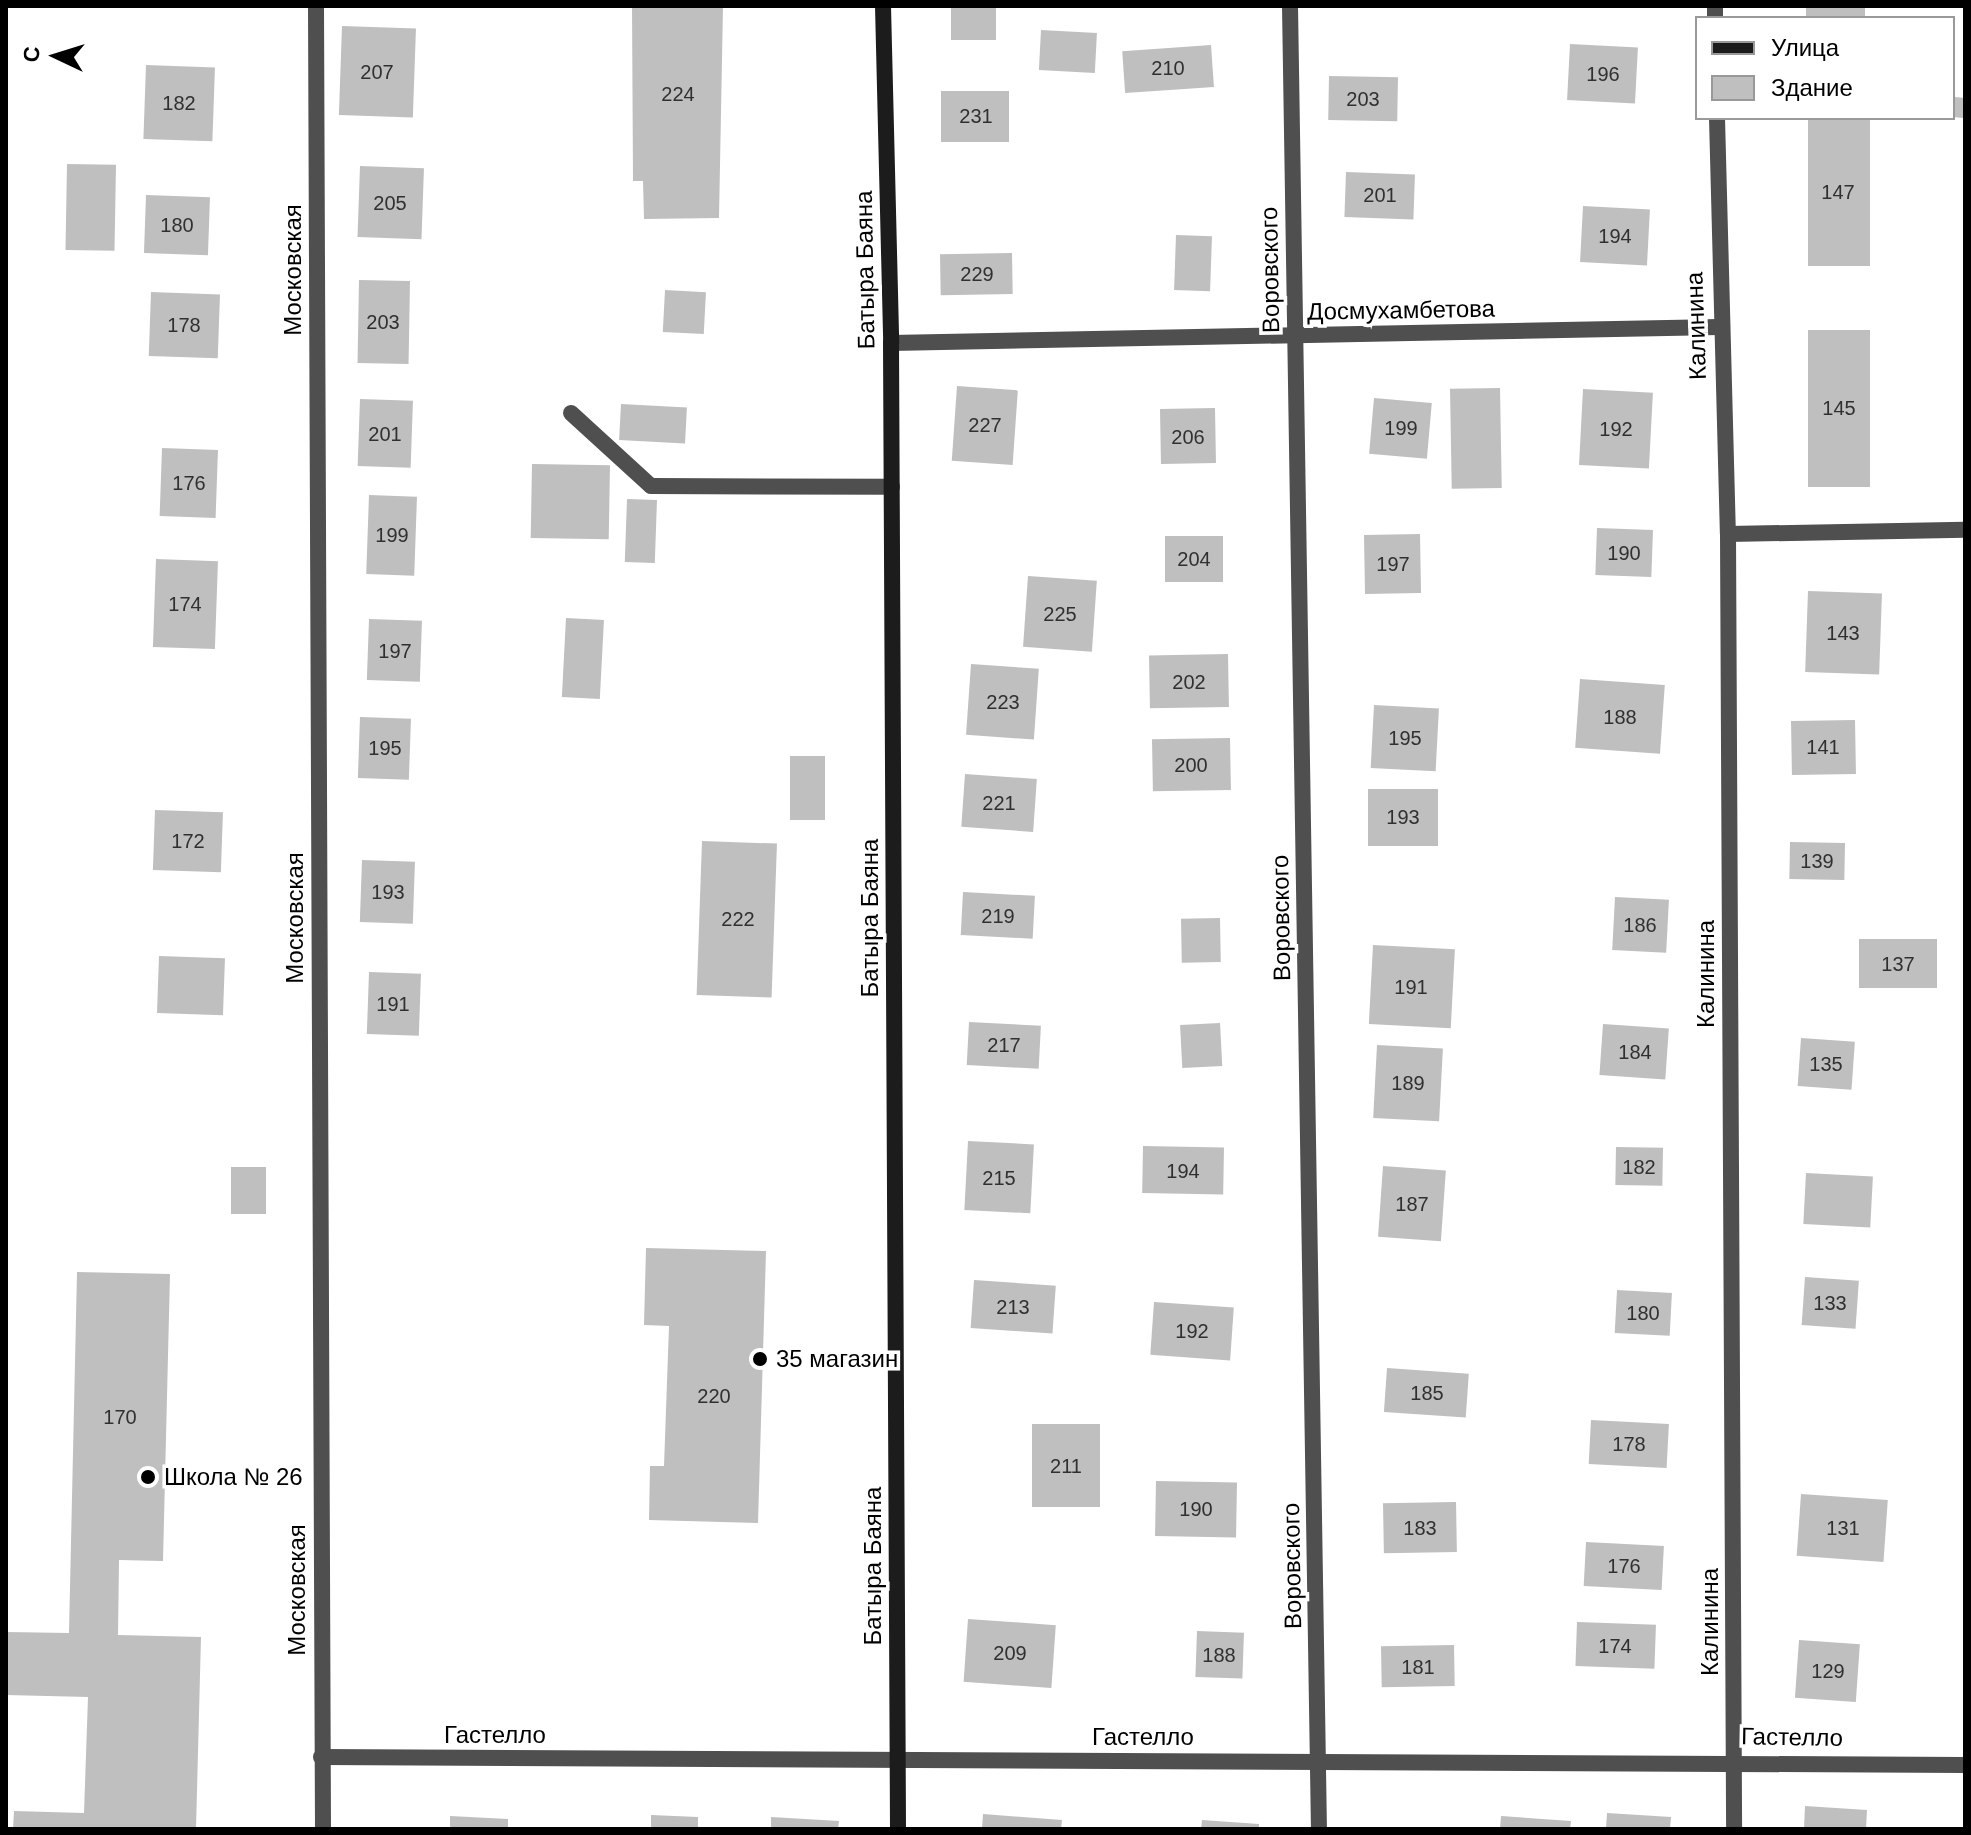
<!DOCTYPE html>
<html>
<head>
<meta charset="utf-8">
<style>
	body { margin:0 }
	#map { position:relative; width:1971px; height:1835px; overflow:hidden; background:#fff; font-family:Arial,sans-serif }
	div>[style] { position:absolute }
	.building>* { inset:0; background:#bfbfbf; transform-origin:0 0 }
	.lane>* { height:16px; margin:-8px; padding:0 8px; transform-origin:8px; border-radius:8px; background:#4f4f4f }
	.street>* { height:16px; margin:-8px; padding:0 8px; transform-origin:8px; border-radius:8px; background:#4f4f4f }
	.secondary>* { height:16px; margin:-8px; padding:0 8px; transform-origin:8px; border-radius:8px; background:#1c1c1c }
	.dots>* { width:22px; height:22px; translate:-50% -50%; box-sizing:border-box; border:4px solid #fff; border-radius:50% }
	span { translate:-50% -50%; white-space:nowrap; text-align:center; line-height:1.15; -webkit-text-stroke:7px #fff; paint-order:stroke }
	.number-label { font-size:20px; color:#303030 }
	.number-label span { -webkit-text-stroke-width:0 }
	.street-label { font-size:24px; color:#000 }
	.poi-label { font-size:24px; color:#000 }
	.left { translate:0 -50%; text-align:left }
	.frame { position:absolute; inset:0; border:8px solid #000; pointer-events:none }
	.legend { position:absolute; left:1695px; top:16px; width:260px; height:104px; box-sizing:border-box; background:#fff; border:2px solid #999; margin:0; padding:10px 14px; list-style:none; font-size:24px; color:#000 }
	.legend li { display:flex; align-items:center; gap:16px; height:40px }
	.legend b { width:40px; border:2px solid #999 }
	.north { position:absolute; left:16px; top:16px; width:80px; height:80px; -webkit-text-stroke:6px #fff; paint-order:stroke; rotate:274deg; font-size:22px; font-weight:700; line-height:32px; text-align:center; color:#000 }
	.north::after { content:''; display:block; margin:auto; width:28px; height:36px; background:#000; clip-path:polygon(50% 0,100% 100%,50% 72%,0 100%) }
</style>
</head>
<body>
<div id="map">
	<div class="building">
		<div style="clip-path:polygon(632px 6px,723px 6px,719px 218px,644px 219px,643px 181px,633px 181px)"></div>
		<div style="left:951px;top:6px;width:45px;height:34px"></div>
		<div style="left:1806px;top:6px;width:59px;height:12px"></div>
		<div style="left:342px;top:26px;width:74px;height:89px;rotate:2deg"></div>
		<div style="left:1041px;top:30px;width:56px;height:40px;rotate:3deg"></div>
		<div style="left:1570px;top:44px;width:68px;height:56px;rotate:3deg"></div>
		<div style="left:1211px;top:45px;width:42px;height:89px;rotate:86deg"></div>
		<div style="left:146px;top:65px;width:69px;height:74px;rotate:2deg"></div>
		<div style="left:1329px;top:76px;width:69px;height:44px;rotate:1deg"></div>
		<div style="left:941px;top:91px;width:68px;height:51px"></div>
		<div style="left:1955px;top:97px;width:10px;height:20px;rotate:6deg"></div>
		<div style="left:1808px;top:118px;width:62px;height:148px"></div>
		<div style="left:67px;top:164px;width:49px;height:86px;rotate:1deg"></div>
		<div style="left:360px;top:166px;width:64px;height:71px;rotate:2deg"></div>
		<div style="left:1346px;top:172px;width:69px;height:45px;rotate:2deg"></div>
		<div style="left:146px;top:195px;width:64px;height:58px;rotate:2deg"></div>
		<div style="left:1583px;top:206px;width:67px;height:56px;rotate:3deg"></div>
		<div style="left:1176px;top:235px;width:36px;height:55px;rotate:2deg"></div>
		<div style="left:1012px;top:253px;width:41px;height:72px;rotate:89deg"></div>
		<div style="left:359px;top:280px;width:51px;height:83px;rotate:1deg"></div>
		<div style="left:665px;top:290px;width:41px;height:42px;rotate:3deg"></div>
		<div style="left:151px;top:292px;width:69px;height:64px;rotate:2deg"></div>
		<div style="left:1808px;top:330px;width:62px;height:157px"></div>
		<div style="left:957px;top:386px;width:61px;height:75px;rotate:4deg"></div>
		<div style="left:1500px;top:388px;width:100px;height:50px;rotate:89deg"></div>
		<div style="left:1583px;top:389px;width:70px;height:76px;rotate:3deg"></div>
		<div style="left:1374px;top:398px;width:58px;height:56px;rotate:5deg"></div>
		<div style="left:360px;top:399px;width:53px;height:67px;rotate:2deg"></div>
		<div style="left:621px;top:404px;width:66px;height:36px;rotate:3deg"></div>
		<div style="left:1215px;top:408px;width:55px;height:55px;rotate:89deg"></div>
		<div style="left:162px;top:448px;width:56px;height:68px;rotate:2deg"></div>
		<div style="left:532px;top:464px;width:78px;height:74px;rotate:1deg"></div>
		<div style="left:369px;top:495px;width:48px;height:79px;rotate:2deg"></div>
		<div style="left:627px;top:499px;width:30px;height:63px;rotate:2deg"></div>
		<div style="left:1597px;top:528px;width:56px;height:47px;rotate:2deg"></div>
		<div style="left:1420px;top:534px;width:59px;height:56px;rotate:89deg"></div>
		<div style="left:1165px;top:536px;width:58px;height:46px"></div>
		<div style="left:156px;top:559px;width:62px;height:88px;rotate:2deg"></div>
		<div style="left:1028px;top:576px;width:69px;height:71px;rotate:4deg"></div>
		<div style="left:1808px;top:591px;width:74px;height:81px;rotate:2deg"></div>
		<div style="left:566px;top:618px;width:38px;height:79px;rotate:3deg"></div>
		<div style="left:369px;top:619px;width:53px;height:61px;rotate:2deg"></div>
		<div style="left:1228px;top:654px;width:53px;height:79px;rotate:89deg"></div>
		<div style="left:971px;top:664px;width:68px;height:71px;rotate:4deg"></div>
		<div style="left:1580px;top:679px;width:85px;height:69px;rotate:4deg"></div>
		<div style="left:1374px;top:705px;width:65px;height:63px;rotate:3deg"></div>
		<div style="left:360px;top:717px;width:51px;height:61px;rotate:2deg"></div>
		<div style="left:1855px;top:720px;width:54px;height:64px;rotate:89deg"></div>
		<div style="left:1230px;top:738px;width:52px;height:78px;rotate:89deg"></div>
		<div style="left:790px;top:756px;width:35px;height:64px"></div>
		<div style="left:965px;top:774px;width:72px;height:53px;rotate:4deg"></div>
		<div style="left:1368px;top:789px;width:70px;height:57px"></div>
		<div style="left:155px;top:810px;width:68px;height:60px;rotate:2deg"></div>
		<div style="left:702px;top:841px;width:75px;height:154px;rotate:2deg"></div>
		<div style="left:1790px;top:842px;width:55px;height:37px;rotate:1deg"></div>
		<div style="left:362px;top:860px;width:53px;height:62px;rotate:2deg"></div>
		<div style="left:963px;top:892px;width:72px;height:43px;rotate:3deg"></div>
		<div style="left:1615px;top:897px;width:54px;height:53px;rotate:3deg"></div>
		<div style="left:1220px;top:918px;width:44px;height:39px;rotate:89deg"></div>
		<div style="left:1859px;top:939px;width:78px;height:49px"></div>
		<div style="left:1373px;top:945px;width:82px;height:79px;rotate:3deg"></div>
		<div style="left:159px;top:956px;width:66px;height:57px;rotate:2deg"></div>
		<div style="left:369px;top:972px;width:52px;height:62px;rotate:2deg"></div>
		<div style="left:969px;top:1022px;width:72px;height:43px;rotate:3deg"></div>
		<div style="left:1220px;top:1023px;width:43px;height:40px;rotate:87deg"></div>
		<div style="left:1603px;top:1024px;width:66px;height:51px;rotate:4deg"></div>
		<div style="left:1801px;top:1038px;width:54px;height:48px;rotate:4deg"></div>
		<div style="left:1377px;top:1045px;width:66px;height:73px;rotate:3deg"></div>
		<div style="left:968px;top:1141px;width:66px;height:69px;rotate:3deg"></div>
		<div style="left:1143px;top:1146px;width:81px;height:47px;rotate:1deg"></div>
		<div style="left:1616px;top:1147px;width:47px;height:38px;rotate:1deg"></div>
		<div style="left:1383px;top:1166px;width:63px;height:71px;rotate:4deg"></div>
		<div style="left:231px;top:1167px;width:35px;height:47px"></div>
		<div style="left:1806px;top:1173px;width:67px;height:51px;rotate:3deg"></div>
		<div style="clip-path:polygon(646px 1248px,766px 1251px,758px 1523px,649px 1520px,650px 1466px,664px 1466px,669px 1326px,644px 1325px)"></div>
		<div style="clip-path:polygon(77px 1272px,170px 1274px,163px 1561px,119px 1560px,118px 1635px,201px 1637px,196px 1829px,13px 1829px,14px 1811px,84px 1813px,88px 1697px,6px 1695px,6px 1632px,69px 1633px)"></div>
		<div style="left:1805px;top:1277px;width:54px;height:48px;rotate:4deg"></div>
		<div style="left:974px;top:1280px;width:82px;height:48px;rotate:4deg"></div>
		<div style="left:1617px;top:1290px;width:55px;height:43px;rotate:3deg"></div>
		<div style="left:1154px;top:1302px;width:80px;height:53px;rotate:4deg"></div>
		<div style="left:1387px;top:1368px;width:82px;height:44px;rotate:4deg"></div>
		<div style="left:1591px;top:1420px;width:78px;height:44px;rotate:3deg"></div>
		<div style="left:1032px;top:1424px;width:68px;height:83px"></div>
		<div style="left:1156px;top:1481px;width:81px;height:55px;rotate:1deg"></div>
		<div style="left:1801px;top:1494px;width:87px;height:62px;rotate:4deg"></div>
		<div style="left:1456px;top:1502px;width:50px;height:73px;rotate:89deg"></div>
		<div style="left:1586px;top:1542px;width:78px;height:44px;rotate:3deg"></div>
		<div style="left:968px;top:1619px;width:88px;height:63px;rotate:4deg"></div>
		<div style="left:1577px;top:1622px;width:79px;height:44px;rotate:2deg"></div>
		<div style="left:1197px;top:1631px;width:47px;height:46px;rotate:2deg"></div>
		<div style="left:1799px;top:1640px;width:61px;height:58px;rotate:4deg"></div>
		<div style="left:1454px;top:1645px;width:41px;height:73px;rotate:89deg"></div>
		<div style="clip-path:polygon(1805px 1806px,1867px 1810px,1866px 1829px,1804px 1829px)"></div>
		<div style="clip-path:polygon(1607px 1813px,1671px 1817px,1670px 1829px,1606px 1829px)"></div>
		<div style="clip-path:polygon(983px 1814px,1062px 1820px,1061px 1829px,982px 1829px)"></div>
		<div style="clip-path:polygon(651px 1815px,698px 1817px,698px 1829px,651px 1829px)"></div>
		<div style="clip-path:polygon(450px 1816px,508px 1819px,508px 1829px,450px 1829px)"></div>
		<div style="clip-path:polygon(1501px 1816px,1571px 1821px,1570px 1829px,1500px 1829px)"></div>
		<div style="clip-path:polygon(771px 1817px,839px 1821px,838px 1829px,771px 1829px)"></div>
		<div style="clip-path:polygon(1202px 1820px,1259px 1824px,1259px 1829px,1201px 1829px)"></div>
	</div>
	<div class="lane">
		<div style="left:571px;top:413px;width:108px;rotate:42.4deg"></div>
		<div style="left:651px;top:486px;width:241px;rotate:0.2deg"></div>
	</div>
	<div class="street">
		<div style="left:316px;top:6px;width:1823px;rotate:89.78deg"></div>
		<div style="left:1290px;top:6px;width:1823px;rotate:89.09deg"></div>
		<div style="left:1715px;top:6px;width:12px;rotate:90deg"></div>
		<div style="left:1717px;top:118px;width:416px;rotate:88.5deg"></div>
		<div style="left:1728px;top:534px;width:1295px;rotate:89.73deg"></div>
		<div style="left:891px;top:343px;width:828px;rotate:-1.11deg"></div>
		<div style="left:1728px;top:534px;width:237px;rotate:-1deg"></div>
		<div style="left:321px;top:1757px;width:1644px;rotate:0.28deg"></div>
	</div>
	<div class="secondary">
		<div style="left:883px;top:6px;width:337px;rotate:88.6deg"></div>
		<div style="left:891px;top:343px;width:1486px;rotate:89.73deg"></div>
	</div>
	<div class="dots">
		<div style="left:760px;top:1359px;background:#000"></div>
		<div style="left:148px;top:1477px;background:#000"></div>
	</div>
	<div class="number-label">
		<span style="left:1168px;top:68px">210</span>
		<span style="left:377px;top:72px">207</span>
		<span style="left:1603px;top:74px">196</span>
		<span style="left:678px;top:94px">224</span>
		<span style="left:1363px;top:99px">203</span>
		<span style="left:179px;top:103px">182</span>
		<span style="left:976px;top:116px">231</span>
		<span style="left:1838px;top:192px">147</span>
		<span style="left:1380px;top:195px">201</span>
		<span style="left:390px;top:203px">205</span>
		<span style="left:177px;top:225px">180</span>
		<span style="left:1615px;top:236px">194</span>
		<span style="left:977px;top:274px">229</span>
		<span style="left:383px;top:322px">203</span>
		<span style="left:184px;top:325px">178</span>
		<span style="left:1839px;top:408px">145</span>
		<span style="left:985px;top:425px">227</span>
		<span style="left:1401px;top:428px">199</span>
		<span style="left:1616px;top:429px">192</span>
		<span style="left:385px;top:434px">201</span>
		<span style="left:1188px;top:437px">206</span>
		<span style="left:189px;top:483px">176</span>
		<span style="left:392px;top:535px">199</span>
		<span style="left:1624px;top:553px">190</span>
		<span style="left:1194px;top:559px">204</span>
		<span style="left:1393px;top:564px">197</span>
		<span style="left:185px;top:604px">174</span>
		<span style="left:1060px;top:614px">225</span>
		<span style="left:1843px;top:633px">143</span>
		<span style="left:395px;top:651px">197</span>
		<span style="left:1189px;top:682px">202</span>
		<span style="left:1003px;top:702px">223</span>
		<span style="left:1620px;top:717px">188</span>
		<span style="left:1405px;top:738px">195</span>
		<span style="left:1823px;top:747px">141</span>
		<span style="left:385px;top:748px">195</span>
		<span style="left:1191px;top:765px">200</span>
		<span style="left:999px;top:803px">221</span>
		<span style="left:1403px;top:817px">193</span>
		<span style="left:188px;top:841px">172</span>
		<span style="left:1817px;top:861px">139</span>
		<span style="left:388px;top:892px">193</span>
		<span style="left:998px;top:916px">219</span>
		<span style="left:738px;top:919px">222</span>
		<span style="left:1640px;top:925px">186</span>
		<span style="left:1898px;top:964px">137</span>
		<span style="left:1411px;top:987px">191</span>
		<span style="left:393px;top:1004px">191</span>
		<span style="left:1004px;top:1045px">217</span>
		<span style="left:1635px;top:1052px">184</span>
		<span style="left:1826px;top:1064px">135</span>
		<span style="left:1408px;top:1083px">189</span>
		<span style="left:1639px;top:1167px">182</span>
		<span style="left:1183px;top:1171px">194</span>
		<span style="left:999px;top:1178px">215</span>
		<span style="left:1412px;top:1204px">187</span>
		<span style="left:1830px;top:1303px">133</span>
		<span style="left:1013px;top:1307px">213</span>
		<span style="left:1643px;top:1313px">180</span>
		<span style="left:1192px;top:1331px">192</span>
		<span style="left:1427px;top:1393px">185</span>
		<span style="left:714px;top:1396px">220</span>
		<span style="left:120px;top:1417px">170</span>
		<span style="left:1629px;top:1444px">178</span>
		<span style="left:1066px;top:1466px">211</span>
		<span style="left:1196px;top:1509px">190</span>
		<span style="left:1420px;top:1528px">183</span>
		<span style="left:1843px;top:1528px">131</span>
		<span style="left:1624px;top:1566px">176</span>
		<span style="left:1615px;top:1646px">174</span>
		<span style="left:1010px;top:1653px">209</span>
		<span style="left:1219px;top:1655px">188</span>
		<span style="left:1418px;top:1667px">181</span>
		<span style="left:1828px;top:1671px">129</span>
	</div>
	<div class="street-label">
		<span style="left:293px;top:270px;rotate:-90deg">Московская</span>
		<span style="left:865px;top:270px;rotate:-91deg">Батыра Баяна</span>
		<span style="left:1270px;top:270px;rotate:-91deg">Воровского</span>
		<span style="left:1401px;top:310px;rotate:-1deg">Досмухамбетова</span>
		<span style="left:1696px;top:326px;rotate:-92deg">Калинина</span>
		<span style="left:295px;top:918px;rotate:-90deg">Московская</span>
		<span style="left:870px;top:918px;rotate:-90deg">Батыра Баяна</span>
		<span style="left:1281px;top:918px;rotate:-91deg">Воровского</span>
		<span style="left:1706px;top:974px;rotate:-90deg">Калинина</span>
		<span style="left:873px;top:1566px;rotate:-90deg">Батыра Баяна</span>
		<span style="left:1292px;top:1566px;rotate:-91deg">Воровского</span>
		<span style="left:297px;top:1590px;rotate:-90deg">Московская</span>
		<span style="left:1710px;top:1622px;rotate:-90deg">Калинина</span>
		<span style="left:495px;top:1735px">Гастелло</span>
		<span style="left:1143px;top:1737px">Гастелло</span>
		<span style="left:1792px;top:1737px;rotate:1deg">Гастелло</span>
	</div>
	<div class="poi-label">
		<span class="left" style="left:776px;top:1359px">35 магазин</span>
		<span class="left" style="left:164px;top:1477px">Школа № 26</span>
	</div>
	<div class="frame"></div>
	<ul class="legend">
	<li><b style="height:10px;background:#1c1c1c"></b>Улица</li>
	<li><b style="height:22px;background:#bfbfbf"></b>Здание</li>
	</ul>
	<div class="north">С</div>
</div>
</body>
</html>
